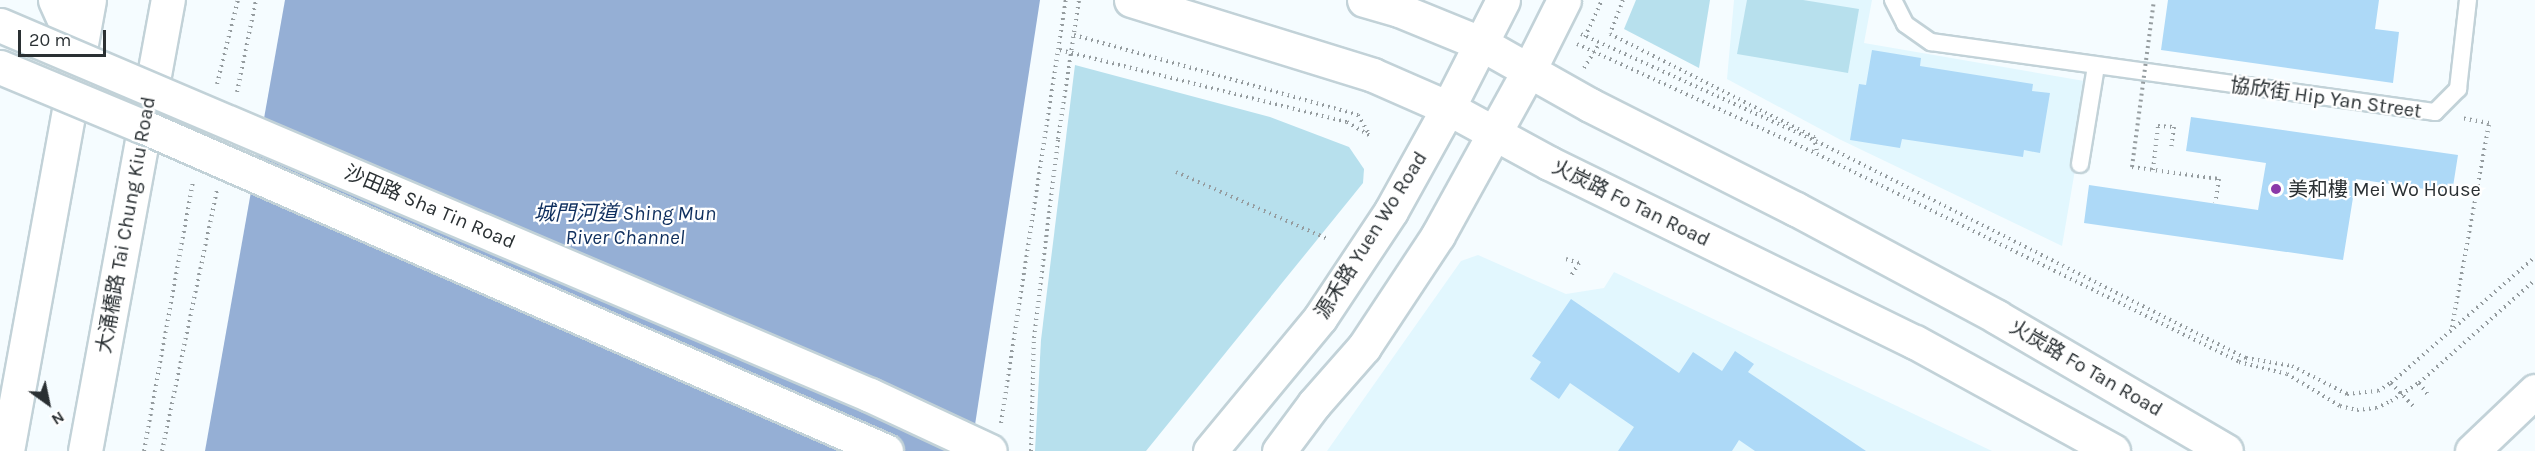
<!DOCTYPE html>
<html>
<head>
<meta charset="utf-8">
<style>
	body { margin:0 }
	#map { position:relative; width:2535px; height:451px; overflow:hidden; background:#f5fcff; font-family:Karla,"Noto Sans TC",sans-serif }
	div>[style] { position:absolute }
	.built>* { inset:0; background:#e2f7fe }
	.green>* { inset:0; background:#b7e0ed }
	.water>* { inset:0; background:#95afd5 }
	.building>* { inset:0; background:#add9f7 }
	.path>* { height:4px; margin-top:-2px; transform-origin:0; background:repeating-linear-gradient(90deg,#959c9f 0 1.5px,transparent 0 6px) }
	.roads { filter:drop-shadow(2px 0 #c2d2d8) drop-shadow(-2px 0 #c2d2d8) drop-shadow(0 2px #c2d2d8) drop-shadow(0 -2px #c2d2d8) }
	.service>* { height:16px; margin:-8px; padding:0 8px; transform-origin:8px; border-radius:8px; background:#fff }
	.secondary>* { height:33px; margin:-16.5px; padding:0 16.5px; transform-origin:16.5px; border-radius:16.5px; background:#fff }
	.primary>* { height:33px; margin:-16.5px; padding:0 16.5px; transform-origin:16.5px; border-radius:16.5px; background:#fff }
	.trunk>* { height:33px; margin:-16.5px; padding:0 16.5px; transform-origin:16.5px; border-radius:16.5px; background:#fff }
	.motorway>* { height:33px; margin:-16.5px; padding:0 16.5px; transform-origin:16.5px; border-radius:16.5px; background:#fff }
	.path-bridge>* { height:4px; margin-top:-2px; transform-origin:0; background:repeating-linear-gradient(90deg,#959c9f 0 1.5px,transparent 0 6px) }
	.bridges { filter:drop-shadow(2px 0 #c2d2d8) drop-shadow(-2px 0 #c2d2d8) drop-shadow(0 2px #c2d2d8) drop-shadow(0 -2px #c2d2d8) }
	.motorway-bridge>* { height:33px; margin:-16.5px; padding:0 16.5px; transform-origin:16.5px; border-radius:16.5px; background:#fff }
	.dots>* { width:16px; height:16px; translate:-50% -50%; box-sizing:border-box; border:3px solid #fff; border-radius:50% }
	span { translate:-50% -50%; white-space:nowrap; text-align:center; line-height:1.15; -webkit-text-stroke:4.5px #fff; paint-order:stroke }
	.street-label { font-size:20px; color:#2a3033 }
	.poi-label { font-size:20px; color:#2a3033 }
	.left { translate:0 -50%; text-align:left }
	.water-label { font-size:21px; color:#0f2f5e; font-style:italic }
	.north { position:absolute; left:18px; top:373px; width:60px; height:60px; -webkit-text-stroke:4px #fff; paint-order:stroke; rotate:147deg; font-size:16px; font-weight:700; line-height:24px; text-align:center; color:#2a3033 }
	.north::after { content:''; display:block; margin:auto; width:21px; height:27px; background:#2a3033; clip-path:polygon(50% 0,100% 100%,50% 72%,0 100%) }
	.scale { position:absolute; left:18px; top:30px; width:88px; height:27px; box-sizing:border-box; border:3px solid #2a3033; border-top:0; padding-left:8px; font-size:18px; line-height:21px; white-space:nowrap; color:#2a3033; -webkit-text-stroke:4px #fff; paint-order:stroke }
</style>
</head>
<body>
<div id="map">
	<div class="built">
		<div style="clip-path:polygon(1734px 0,1872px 0,1864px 43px,2090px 82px,2062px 246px,1839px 139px,1727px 79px)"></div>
		<div style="clip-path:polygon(1478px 255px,1566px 294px,1604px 288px,1614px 272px,1992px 451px,1327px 451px,1461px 261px)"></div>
	</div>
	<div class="green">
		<div style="clip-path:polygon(1636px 0,1710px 0,1699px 68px,1624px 29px)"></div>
		<div style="clip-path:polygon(1747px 0,1803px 0,1859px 9px,1848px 73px,1737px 54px)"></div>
		<div style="clip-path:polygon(1075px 65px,1270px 117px,1349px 147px,1364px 169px,1363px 183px,1146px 451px,1035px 451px,1041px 340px)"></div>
	</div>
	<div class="water">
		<div style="clip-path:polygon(285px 0,1040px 0,971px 451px,205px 451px)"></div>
	</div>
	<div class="building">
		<div style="clip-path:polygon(2168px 0,2379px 0,2375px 29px,2399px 32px,2393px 83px,2161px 50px)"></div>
		<div style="clip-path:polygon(1872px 50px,1921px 58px,1920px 66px,2033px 84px,2032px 91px,2050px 93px,2040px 153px,2024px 150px,2023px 157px,1902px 139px,1900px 148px,1850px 140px,1859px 84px,1866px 85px)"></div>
		<div style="clip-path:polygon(2191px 117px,2458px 155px,2452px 193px,2356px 179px,2343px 260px,2084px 223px,2089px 185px,2258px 210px,2266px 163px,2186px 151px)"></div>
		<div style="clip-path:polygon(1571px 299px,1679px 373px,1693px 352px,1722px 371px,1735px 351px,1754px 364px,1748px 372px,1866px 451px,1755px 451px,1739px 440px,1732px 451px,1618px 451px,1634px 427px,1570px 383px,1559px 399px,1530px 379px,1541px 362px,1532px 356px)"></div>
	</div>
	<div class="path">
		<div style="left:1623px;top:0;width:36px;rotate:111deg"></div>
		<div style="left:1610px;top:34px;width:229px;rotate:26.8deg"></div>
		<div style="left:1814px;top:137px;width:16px;rotate:79deg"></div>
		<div style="left:1581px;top:34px;width:258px;rotate:24.5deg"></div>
		<div style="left:1816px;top:141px;width:482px;rotate:26.8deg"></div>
		<div style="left:2246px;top:358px;width:47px;rotate:9.9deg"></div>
		<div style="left:2292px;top:366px;width:62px;rotate:27deg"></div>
		<div style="left:2347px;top:394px;width:31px;rotate:-6deg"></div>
		<div style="left:2378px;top:391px;width:15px;rotate:-32deg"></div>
		<div style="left:2391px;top:383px;width:191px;rotate:-41.2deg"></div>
		<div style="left:1074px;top:35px;width:295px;rotate:15.7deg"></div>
		<div style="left:1358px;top:115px;width:22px;rotate:60deg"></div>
		<div style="left:1585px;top:37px;width:41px;rotate:-65.3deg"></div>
		<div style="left:1577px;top:44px;width:264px;rotate:24.6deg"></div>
		<div style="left:1817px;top:154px;width:470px;rotate:26.2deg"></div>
		<div style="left:2239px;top:362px;width:49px;rotate:14deg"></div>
		<div style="left:2287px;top:374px;width:62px;rotate:31.1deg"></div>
		<div style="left:2340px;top:406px;width:17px;rotate:13deg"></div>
		<div style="left:2357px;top:410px;width:19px;rotate:-6deg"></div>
		<div style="left:2376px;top:408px;width:17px;rotate:-25deg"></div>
		<div style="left:2391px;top:401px;width:33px;rotate:-33deg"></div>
		<div style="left:2419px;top:383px;width:155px;rotate:-41.6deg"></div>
		<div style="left:1060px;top:50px;width:296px;rotate:14.1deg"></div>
		<div style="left:1347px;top:122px;width:27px;rotate:31deg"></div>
		<div style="left:1584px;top:68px;width:28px;rotate:-58deg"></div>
		<div style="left:217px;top:84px;width:87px;rotate:-76deg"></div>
		<div style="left:237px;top:92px;width:94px;rotate:-78.3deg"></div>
		<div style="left:2132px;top:167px;width:88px;rotate:7.9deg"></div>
		<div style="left:2219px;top:179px;width:24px;rotate:99deg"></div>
		<div style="left:2153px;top:170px;width:44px;rotate:-83.5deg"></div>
		<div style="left:2158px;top:126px;width:16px;rotate:4deg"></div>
		<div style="left:2174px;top:127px;width:22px;rotate:98deg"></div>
		<div style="left:1176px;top:172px;width:166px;rotate:23.8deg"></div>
		<div style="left:1566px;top:259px;width:14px;rotate:17deg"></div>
		<div style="left:1579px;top:263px;width:15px;rotate:122deg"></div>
		<div style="left:2452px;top:327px;width:207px;rotate:-79.7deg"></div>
		<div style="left:2489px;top:123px;width:27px;rotate:-170deg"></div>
		<div style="left:2391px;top:383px;width:32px;rotate:46deg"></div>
		<div style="left:2419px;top:383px;width:15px;rotate:53deg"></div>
		<div style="left:1001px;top:423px;width:428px;rotate:-81.3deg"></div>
		<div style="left:144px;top:451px;width:274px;rotate:-79.7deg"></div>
		<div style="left:162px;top:451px;width:267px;rotate:-78.1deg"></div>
		<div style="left:1031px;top:451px;width:113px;rotate:-88.5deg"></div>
		<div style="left:1034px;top:338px;width:200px;rotate:-83.1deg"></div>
		<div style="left:1058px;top:139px;width:141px;rotate:-81.4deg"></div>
	</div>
	<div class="roads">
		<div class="service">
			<div style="left:1893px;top:0;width:27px;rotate:63deg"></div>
			<div style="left:1905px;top:24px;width:32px;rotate:35deg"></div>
			<div style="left:1931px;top:42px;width:509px;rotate:7.91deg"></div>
			<div style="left:2435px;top:112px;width:33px;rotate:-45deg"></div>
			<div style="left:2458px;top:89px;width:90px;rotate:-83.6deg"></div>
			<div style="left:2080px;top:164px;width:99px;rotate:-80.7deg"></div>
		</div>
		<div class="secondary">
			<div style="left:1131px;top:0;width:253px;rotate:17.2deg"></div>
			<div style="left:1373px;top:75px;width:82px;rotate:23.7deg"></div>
			<div style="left:1448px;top:108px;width:115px;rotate:28.6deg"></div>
			<div style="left:1549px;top:163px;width:407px;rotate:26.1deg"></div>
			<div style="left:1915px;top:342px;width:226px;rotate:28.8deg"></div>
			<div style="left:1364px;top:0;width:36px;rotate:16deg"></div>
			<div style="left:1399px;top:10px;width:87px;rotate:22.2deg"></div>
			<div style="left:1480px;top:43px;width:126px;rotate:29.4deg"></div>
			<div style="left:1590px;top:105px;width:231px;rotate:26.8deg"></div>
			<div style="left:1796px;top:209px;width:228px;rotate:28.2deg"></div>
			<div style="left:1997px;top:317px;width:265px;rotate:30.3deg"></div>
			<div style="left:1210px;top:451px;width:173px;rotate:-50.4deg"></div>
			<div style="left:1320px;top:318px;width:128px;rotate:-56.4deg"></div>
			<div style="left:1391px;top:211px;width:118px;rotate:-61deg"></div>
			<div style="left:1448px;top:108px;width:121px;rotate:-63deg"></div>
			<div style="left:1279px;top:451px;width:59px;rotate:-53.3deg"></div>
			<div style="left:1314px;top:404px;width:76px;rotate:-48.7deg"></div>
			<div style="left:1364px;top:347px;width:134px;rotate:-56.5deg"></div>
			<div style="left:1438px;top:235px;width:188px;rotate:-61.1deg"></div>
			<div style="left:1529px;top:70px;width:78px;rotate:-63.4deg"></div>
		</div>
		<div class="primary">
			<div style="left:7px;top:451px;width:458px;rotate:-79.7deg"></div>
			<div style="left:85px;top:451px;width:459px;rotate:-79.6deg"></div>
		</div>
		<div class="trunk">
			<div style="left:2472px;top:451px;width:87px;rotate:-43.6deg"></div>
		</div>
		<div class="motorway">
			<div style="left:55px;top:0;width:56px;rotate:65.7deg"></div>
		</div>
	</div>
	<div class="path-bridge">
		<div style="left:2132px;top:167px;width:168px;rotate:-82.5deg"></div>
	</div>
	<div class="bridges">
		<div class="motorway-bridge">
			<div style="left:0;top:25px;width:945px;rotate:23.04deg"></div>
			<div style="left:870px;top:395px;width:132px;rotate:25deg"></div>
			<div style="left:0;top:67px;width:154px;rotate:22.6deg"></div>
			<div style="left:142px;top:126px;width:812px;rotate:23.6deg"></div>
		</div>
	</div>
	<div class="dots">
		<div style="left:2276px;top:189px;background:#8a39a9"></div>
	</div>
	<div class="street-label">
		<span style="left:2326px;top:98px;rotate:8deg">協欣街 Hip Yan Street</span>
		<span style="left:1631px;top:203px;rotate:26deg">火炭路 Fo Tan Road</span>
		<span style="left:430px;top:207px;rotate:23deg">沙田路 Sha Tin Road</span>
		<span style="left:126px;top:225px;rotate:-80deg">大涌橋路 Tai Chung Kiu Road</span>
		<span style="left:1371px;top:235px;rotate:-58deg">源禾路 Yuen Wo Road</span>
		<span style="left:2086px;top:368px;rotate:30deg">火炭路 Fo Tan Road</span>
	</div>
	<div class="poi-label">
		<span class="left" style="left:2288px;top:189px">美和樓 Mei Wo House</span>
	</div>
	<div class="water-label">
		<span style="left:625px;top:225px">城門河道 Shing Mun<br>River Channel</span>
	</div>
	<div class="north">N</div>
	<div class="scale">20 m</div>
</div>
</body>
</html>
